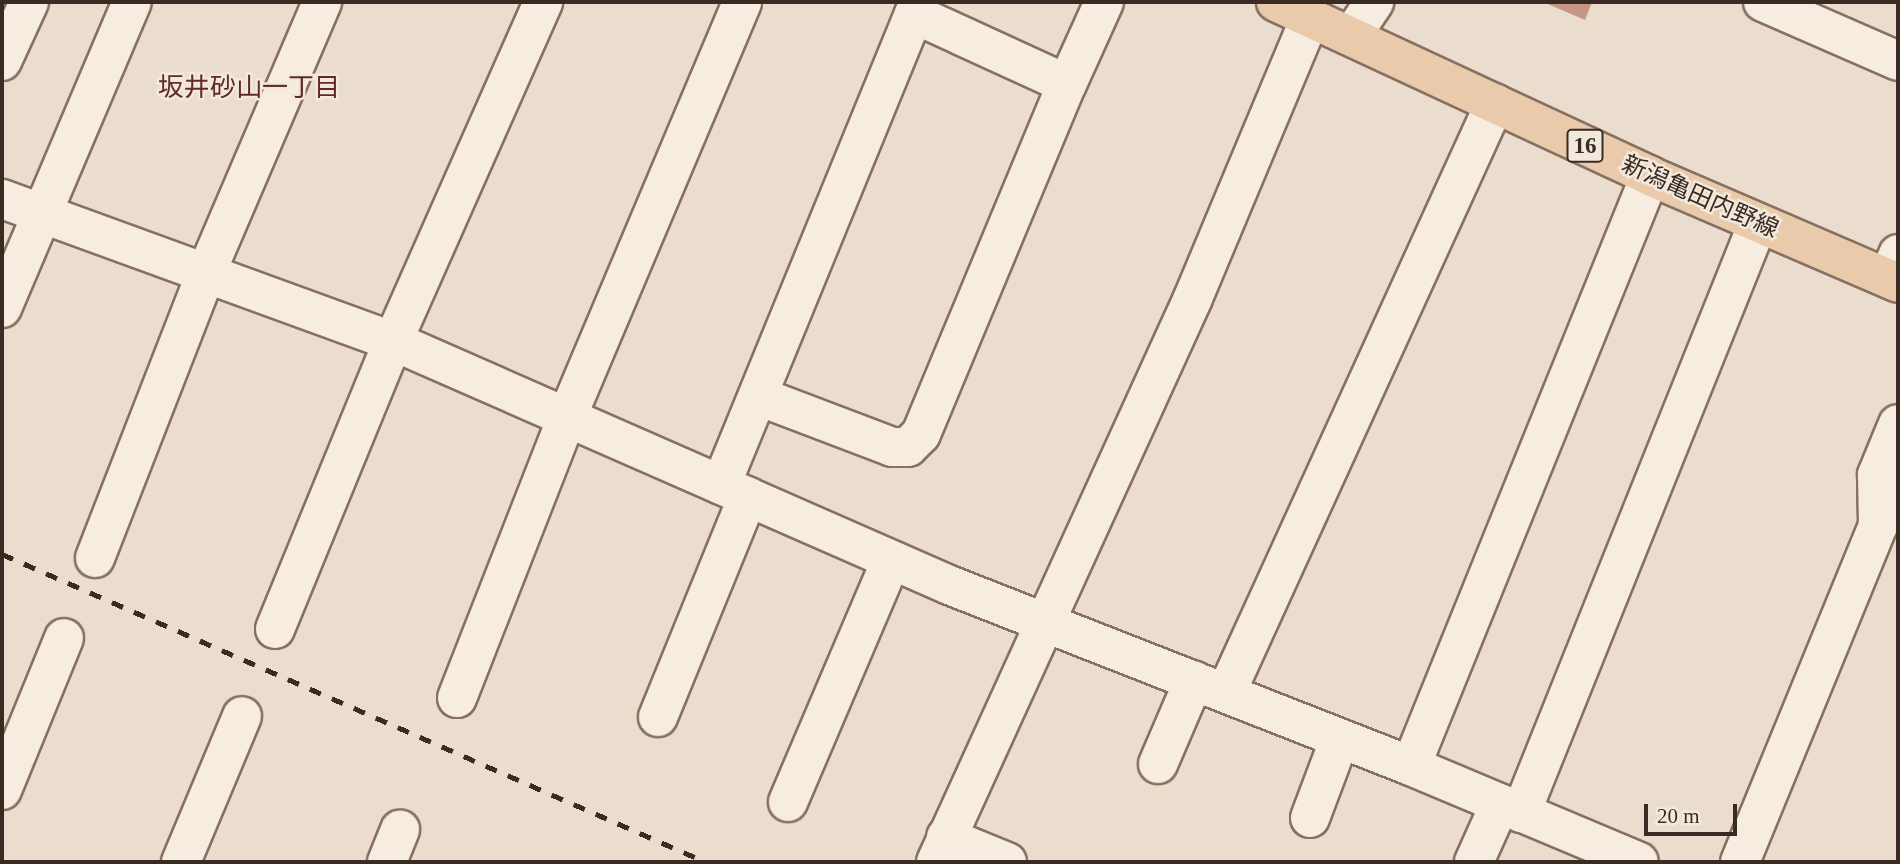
<!DOCTYPE html>
<html>
<head>
<meta charset="utf-8">
<style>
	body { margin:0 }
	#map { position:relative; width:1900px; height:864px; overflow:hidden; background:#ebddcd; font-family:"Times New Roman","Noto Sans JP",serif }
	div>[style] { position:absolute }
	.building>* { inset:0; background:#c59687 }
	.roads { filter:drop-shadow(2px 0 #876f62) drop-shadow(-2px 0 #876f62) drop-shadow(0 2px #876f62) drop-shadow(0 -2px #876f62) }
	.minor>* { height:38px; margin:-19px; padding:0 19px; transform-origin:19px; border-radius:19px; background:#f6ecdf }
	.major>* { height:38px; margin:-19px; padding:0 19px; transform-origin:19px; border-radius:19px; background:#e9caaa }
	.rail>* { height:5px; margin-top:-2.5px; transform-origin:0; background:repeating-linear-gradient(90deg,#392a23 0 12px,transparent 0 24px) }
	span { translate:-50% -50%; white-space:nowrap; text-align:center; line-height:1.15; -webkit-text-stroke:5px #f3e8dc; paint-order:stroke }
	.shield-label span { padding:2px 5px; background:#f3e8dc; border:2px solid; border-radius:5px; -webkit-text-stroke-width:0 }
	.shield-label { font-size:23px; color:#392a23; font-weight:700 }
	.street-label { font-size:24px; color:#392a23 }
	.neighbourhood-label { font-size:26px; color:#612a27 }
	.frame { position:absolute; inset:0; border:4px solid #392a23; pointer-events:none }
	.scale { position:absolute; left:1644px; top:804px; width:93px; height:32px; box-sizing:border-box; border:4px solid #392a23; border-top:0; padding-left:9px; font-size:21px; line-height:24px; white-space:nowrap; color:#392a23; -webkit-text-stroke:5px #f3e8dc; paint-order:stroke }
</style>
</head>
<body>
<div id="map">
	<div class="building">
		<div style="clip-path:polygon(1543px 2px,1592px 2px,1585px 20px)"></div>
	</div>
	<div class="roads">
		<div class="minor">
			<div style="left:1763px;top:2px;width:147px;rotate:23.6deg"></div>
			<div style="left:1352px;top:35px;width:40px;rotate:-56deg"></div>
			<div style="left:2px;top:61px;width:65px;rotate:-65.4deg"></div>
			<div style="left:2px;top:199px;width:416px;rotate:20deg"></div>
			<div style="left:393px;top:341px;width:607px;rotate:23.69deg"></div>
			<div style="left:949px;top:585px;width:496px;rotate:21.4deg"></div>
			<div style="left:1411px;top:766px;width:247px;rotate:22.8deg"></div>
			<div style="left:1888px;top:278px;width:26px;rotate:-67deg"></div>
			<div style="left:2px;top:308px;width:332px;rotate:-67deg"></div>
			<div style="left:758px;top:396px;width:143px;rotate:20.8deg"></div>
			<div style="left:892px;top:447px;width:16px"></div>
			<div style="left:908px;top:447px;width:18px;rotate:-45deg"></div>
			<div style="left:921px;top:434px;width:379px;rotate:-67.4deg"></div>
			<div style="left:721px;top:485px;width:509px;rotate:-67.72deg"></div>
			<div style="left:914px;top:14px;width:168px;rotate:24.6deg"></div>
			<div style="left:1067px;top:84px;width:90px;rotate:-65.7deg"></div>
			<div style="left:95px;top:558px;width:306px;rotate:-68.7deg"></div>
			<div style="left:206px;top:273px;width:295px;rotate:-66.8deg"></div>
			<div style="left:275px;top:629px;width:311px;rotate:-67.7deg"></div>
			<div style="left:393px;top:341px;width:371px;rotate:-66.1deg"></div>
			<div style="left:1226px;top:693px;width:648px;rotate:-65.49deg"></div>
			<div style="left:457px;top:698px;width:302px;rotate:-68.6deg"></div>
			<div style="left:567px;top:417px;width:450px;rotate:-67.1deg"></div>
			<div style="left:658px;top:717px;width:238px;rotate:-67.8deg"></div>
			<div style="left:1158px;top:764px;width:91px;rotate:-66.8deg"></div>
			<div style="left:1411px;top:766px;width:637px;rotate:-67.95deg"></div>
			<div style="left:2px;top:790px;width:164px;rotate:-67.8deg"></div>
			<div style="left:788px;top:802px;width:263px;rotate:-66.9deg"></div>
			<div style="left:1521px;top:813px;width:636px;rotate:-68.11deg"></div>
			<div style="left:1310px;top:818px;width:85px;rotate:-69.4deg"></div>
			<div style="left:946px;top:837px;width:66px;rotate:22.3deg"></div>
			<div style="left:181px;top:862px;width:158px;rotate:-67.3deg"></div>
			<div style="left:387px;top:862px;width:35px;rotate:-68deg"></div>
			<div style="left:936px;top:862px;width:620px;rotate:-65.5deg"></div>
			<div style="left:1193px;top:298px;width:303px;rotate:-67.3deg"></div>
			<div style="left:1474px;top:862px;width:64px;rotate:-65.9deg"></div>
			<div style="left:1740px;top:862px;width:363px;rotate:-67.7deg"></div>
			<div style="left:1878px;top:526px;width:51px;rotate:-91.1deg"></div>
			<div style="left:1877px;top:475px;width:55px;rotate:-67.6deg"></div>
		</div>
		<div class="major">
			<div style="left:1276px;top:2px;width:412px;rotate:24.9deg"></div>
			<div style="left:1650px;top:176px;width:270px;rotate:23.3deg"></div>
		</div>
	</div>
	<div class="rail">
		<div style="left:2px;top:554px;width:768px;rotate:23.63deg"></div>
	</div>
	<div class="shield-label">
		<span style="left:1585px;top:146px">16</span>
	</div>
	<div class="street-label">
		<span style="left:1700px;top:197px;rotate:24deg">新潟亀田内野線</span>
	</div>
	<div class="neighbourhood-label">
		<span style="left:249px;top:88px">坂井砂山一丁目</span>
	</div>
	<div class="frame"></div>
	<div class="scale">20 m</div>
</div>
</body>
</html>
